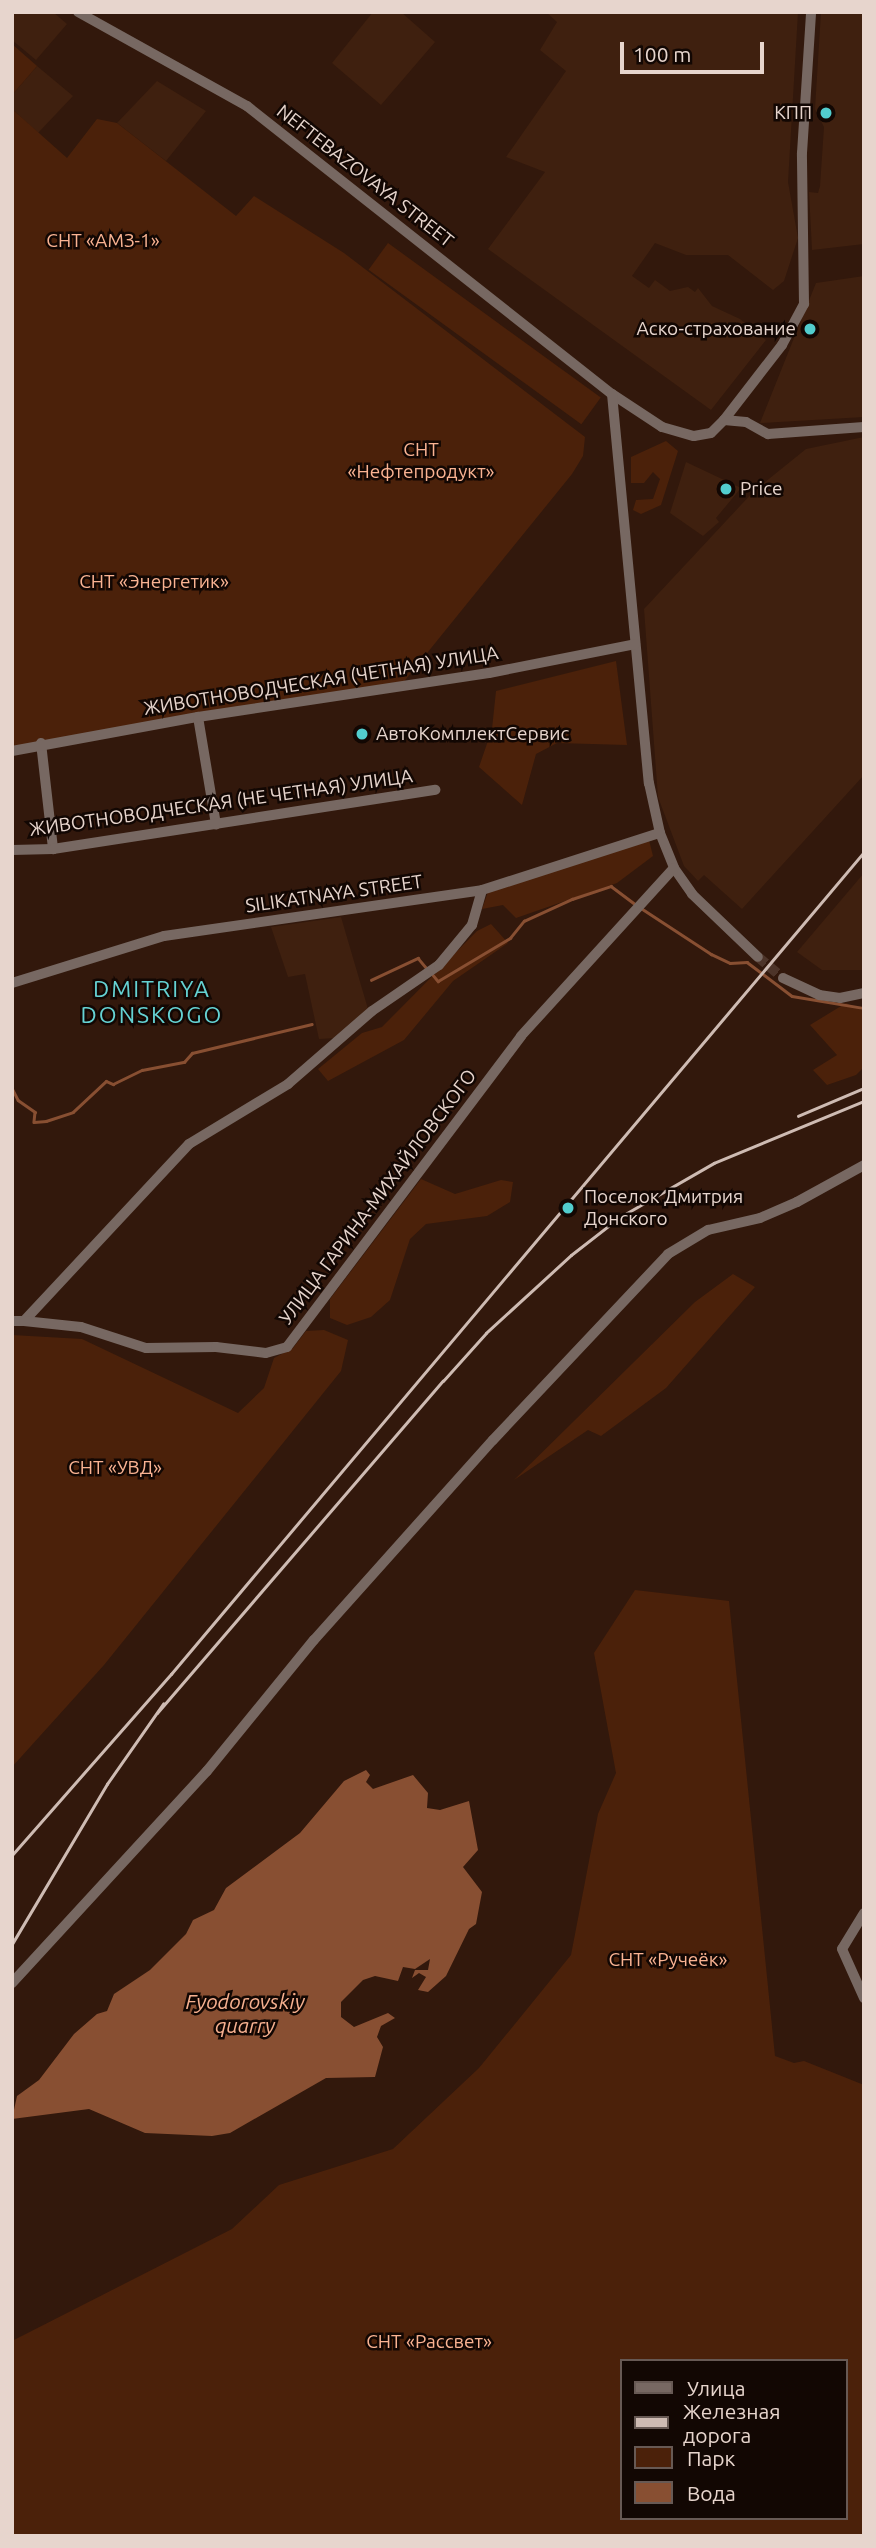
<!DOCTYPE html>
<html>
<head>
<meta charset="utf-8">
<style>
	body { margin:0 }
	#map { position:relative; width:876px; height:2548px; overflow:hidden; background:#32180c; font-family:Ubuntu,sans-serif }
	div>[style] { position:absolute }
	.built>* { inset:0; background:#3f200f }
	.green>* { inset:0; background:#4b210a; transform-origin:0 0 }
	.water>* { inset:0; background:#884f32 }
	.stream>* { height:2.5px; margin:-1.25px; padding:0 1.25px; transform-origin:1.25px; border-radius:1.25px; background:#884f32 }
	.minor-tunnel>* { height:10px; margin-top:-5px; transform-origin:0; background:repeating-linear-gradient(90deg,#4d3429 0 10px,transparent 0 15px) }
	.minor>* { height:10px; margin:-5px; padding:0 5px; transform-origin:5px; border-radius:5px; background:#776862 }
	.rail>* { height:2.5px; margin:-1.25px; padding:0 1.25px; transform-origin:1.25px; border-radius:1.25px; background:#cebbb3 }
	.dots>* { width:19px; height:19px; translate:-50% -50%; box-sizing:border-box; border:4px solid #120703; border-radius:50% }
	span { translate:-50% -50%; white-space:nowrap; text-align:center; line-height:1.15; -webkit-text-stroke:5px #120703; paint-order:stroke }
	.poi-label { font-size:19px; color:#e7d5cd }
	.right { translate:-100% -50%; text-align:right }
	.left { translate:0 -50%; text-align:left }
	.street-label { font-size:19px; color:#e7d5cd }
	.park-label { font-size:19px; color:#fab392 }
	.water-label { font-size:21px; color:#f7b190; font-style:italic }
	.quarter-label { font-size:23px; color:#65d2d3; letter-spacing:2px }
	.frame { position:absolute; inset:0; border:14px solid #e7d5cd; pointer-events:none }
	.legend { position:absolute; left:620px; top:2359px; width:228px; height:161px; box-sizing:border-box; background:#120703; border:2px solid #675954; margin:0; padding:9px 12px; list-style:none; font-size:21px; color:#e7d5cd }
	.legend li { display:flex; align-items:center; gap:14px; height:35px }
	.legend b { width:35px; border:2px solid #675954 }
	.scale { position:absolute; left:620px; top:42px; width:144px; height:32px; box-sizing:border-box; border:4px solid #e7d5cd; border-top:0; padding-left:9px; font-size:21px; line-height:24px; white-space:nowrap; color:#e7d5cd; -webkit-text-stroke:5px #120703; paint-order:stroke }
</style>
</head>
<body>
<div id="map">
	<div class="built">
		<div style="clip-path:polygon(12px 12px,53px 12px,67px 24px,36px 60px,12px 40px)"></div>
		<div style="clip-path:polygon(373px 12px,401px 12px,435px 42px,381px 105px,332px 63px)"></div>
		<div style="clip-path:polygon(546px 12px,798px 12px,788px 182px,798px 238px,784px 281px,773px 290px,728px 255px,686px 255px,655px 243px,632px 276px,649px 288px,655px 280px,670px 291px,688px 287px,695px 292px,698px 288px,712px 306px,740px 319px,766px 340px,711px 410px,488px 249px,545px 172px,506px 157px,566px 71px,540px 50px,557px 22px)"></div>
		<div style="clip-path:polygon(821px 12px,864px 12px,864px 244px,812px 250px,809px 192px,818px 193px,820px 186px,824px 127px,815px 109px)"></div>
		<div style="clip-path:polygon(37px 66px,73px 96px,38px 133px,12px 109px,12px 95px)"></div>
		<div style="clip-path:polygon(157px 81px,206px 111px,166px 161px,117px 123px)"></div>
		<div style="clip-path:polygon(864px 276px,864px 417px,760px 423px,816px 283px)"></div>
		<div style="clip-path:polygon(864px 437px,864px 775px,742px 909px,704px 875px,698px 881px,684px 866px,658px 797px,644px 609px,754px 491px,806px 449px)"></div>
		<div style="clip-path:polygon(686px 462px,741px 488px,716px 518px,719px 522px,703px 536px,670px 513px)"></div>
		<div style="clip-path:polygon(864px 873px,864px 970px,822px 970px,797px 952px)"></div>
		<div style="clip-path:polygon(341px 917px,368px 1009px,335px 1038px,319px 1039px,305px 974px,288px 977px,271px 927px)"></div>
	</div>
	<div class="green">
		<div style="clip-path:polygon(12px 44px,37px 66px,12px 95px)"></div>
		<div style="clip-path:polygon(12px 109px,67px 158px,97px 119px,117px 123px,236px 216px,254px 196px,344px 253px,585px 437px,583px 456px,572px 474px,398px 689px,12px 749px)"></div>
		<div style="left:388px;top:243px;width:263px;height:33px;rotate:36deg"></div>
		<div style="clip-path:polygon(666px 441px,678px 451px,661px 505px,641px 514px,633px 510px,636px 500px,653px 499px,660px 479px,653px 472px,644px 483px,631px 483px,631px 457px)"></div>
		<div style="clip-path:polygon(616px 661px,627px 745px,557px 743px,536px 754px,522px 805px,479px 767px,492px 729px,496px 691px)"></div>
		<div style="clip-path:polygon(649px 840px,653px 856px,617px 883px,516px 918px,503px 905px,482px 909px,488px 892px)"></div>
		<div style="clip-path:polygon(491px 924px,508px 943px,453px 981px,404px 1040px,328px 1081px,318px 1069px,362px 1033px,382px 1027px,477px 931px)"></div>
		<div style="clip-path:polygon(846px 1003px,864px 1011px,864px 1067px,856px 1075px,827px 1085px,813px 1070px,837px 1055px,810px 1025px)"></div>
		<div style="clip-path:polygon(421px 1179px,455px 1194px,501px 1180px,513px 1182px,510px 1202px,487px 1216px,426px 1224px,410px 1239px,390px 1300px,371px 1317px,347px 1325px,330px 1318px,330px 1299px)"></div>
		<div style="clip-path:polygon(733px 1274px,755px 1287px,666px 1388px,601px 1436px,588px 1430px,514px 1480px,695px 1302px)"></div>
		<div style="clip-path:polygon(324px 1330px,348px 1340px,341px 1371px,104px 1665px,12px 1767px,12px 1335px,82px 1339px,238px 1413px,264px 1388px,274px 1358px,293px 1348px,306px 1331px)"></div>
		<div style="clip-path:polygon(evenodd,635px 1590px,729px 1601px,775px 2056px,794px 2063px,804px 2061px,864px 2085px,864px 2536px,12px 2536px,12px 2341px,232px 2229px,279px 2185px,393px 2149px,479px 2068px,571px 1955px,598px 1814px,616px 1773px,594px 1653px,635px 1590px,622px 2361px,846px 2361px,846px 2518px,622px 2518px,622px 2361px)"></div>
	</div>
	<div class="water">
		<div style="clip-path:polygon(366px 1770px,370px 1775px,366px 1782px,373px 1789px,413px 1775px,428px 1793px,427px 1808px,440px 1810px,469px 1801px,478px 1850px,463px 1867px,482px 1892px,476px 1924px,469px 1929px,446px 1976px,428px 1992px,418px 1990px,426px 1977px,419px 1973px,412px 1978px,415px 1970px,428px 1970px,430px 1959px,415px 1969px,403px 1967px,398px 1981px,375px 1976px,363px 1980px,341px 2002px,341px 2017px,354px 2027px,388px 2013px,395px 2018px,381px 2026px,377px 2037px,383px 2047px,375px 2077px,326px 2078px,230px 2133px,212px 2136px,145px 2133px,89px 2109px,12px 2119px,17px 2096px,39px 2080px,74px 2034px,97px 2014px,107px 2011px,114px 1994px,150px 1970px,186px 1934px,193px 1920px,214px 1910px,226px 1888px,300px 1833px,344px 1781px)"></div>
	</div>
	<div class="stream">
		<div style="left:641px;top:908px;width:84px;rotate:33.3deg"></div>
		<div style="left:711px;top:954px;width:21px;rotate:25deg"></div>
		<div style="left:730px;top:963px;width:17px;rotate:-3deg"></div>
		<div style="left:747px;top:962px;width:56px;rotate:37.1deg"></div>
		<div style="left:792px;top:996px;width:73px;rotate:9.5deg"></div>
		<div style="left:433px;top:975px;width:8px;rotate:50deg"></div>
		<div style="left:438px;top:981px;width:84px;rotate:-30.8deg"></div>
		<div style="left:510px;top:938px;width:22px;rotate:-51deg"></div>
		<div style="left:524px;top:921px;width:53px;rotate:-24.6deg"></div>
		<div style="left:572px;top:899px;width:41px;rotate:-18.4deg"></div>
		<div style="left:611px;top:886px;width:30px;rotate:37deg"></div>
		<div style="left:371px;top:980px;width:52px;rotate:-25.1deg"></div>
		<div style="left:418px;top:958px;width:16px;rotate:50deg"></div>
		<div style="left:12px;top:1088px;width:13px;rotate:63deg"></div>
		<div style="left:18px;top:1100px;width:21px;rotate:35deg"></div>
		<div style="left:35px;top:1112px;width:10px;rotate:96deg"></div>
		<div style="left:34px;top:1122px;width:12px;rotate:-5deg"></div>
		<div style="left:46px;top:1121px;width:28px;rotate:-18deg"></div>
		<div style="left:73px;top:1112px;width:45px;rotate:-43.2deg"></div>
		<div style="left:106px;top:1081px;width:8px;rotate:23deg"></div>
		<div style="left:113px;top:1084px;width:32px;rotate:-26deg"></div>
		<div style="left:142px;top:1070px;width:43px;rotate:-10.8deg"></div>
		<div style="left:184px;top:1062px;width:12px;rotate:-48deg"></div>
		<div style="left:192px;top:1053px;width:123px;rotate:-13.6deg"></div>
	</div>
	<div class="minor-tunnel">
		<div style="left:758px;top:957px;width:33px;rotate:40deg"></div>
	</div>
	<div class="minor">
		<div style="left:78px;top:12px;width:193px;rotate:29.1deg"></div>
		<div style="left:247px;top:106px;width:465px;rotate:38.3deg"></div>
		<div style="left:612px;top:394px;width:60px;rotate:33.4deg"></div>
		<div style="left:662px;top:427px;width:33px;rotate:16deg"></div>
		<div style="left:694px;top:436px;width:17px;rotate:-10deg"></div>
		<div style="left:711px;top:433px;width:18px;rotate:-45deg"></div>
		<div style="left:724px;top:420px;width:95px;rotate:-52.3deg"></div>
		<div style="left:782px;top:345px;width:47px;rotate:-61.8deg"></div>
		<div style="left:804px;top:304px;width:151px;rotate:-90.8deg"></div>
		<div style="left:802px;top:153px;width:141px;rotate:-86.3deg"></div>
		<div style="left:612px;top:394px;width:391px;rotate:84.6deg"></div>
		<div style="left:649px;top:783px;width:51px;rotate:77.6deg"></div>
		<div style="left:660px;top:833px;width:38px;rotate:68deg"></div>
		<div style="left:674px;top:868px;width:32px;rotate:55deg"></div>
		<div style="left:692px;top:894px;width:91px;rotate:43.7deg"></div>
		<div style="left:724px;top:420px;width:22px;rotate:5deg"></div>
		<div style="left:746px;top:422px;width:25px;rotate:29deg"></div>
		<div style="left:768px;top:434px;width:96px;rotate:-4.2deg"></div>
		<div style="left:198px;top:717px;width:109px;rotate:80.5deg"></div>
		<div style="left:41px;top:743px;width:107px;rotate:83.5deg"></div>
		<div style="left:12px;top:751px;width:189px;rotate:-10.4deg"></div>
		<div style="left:198px;top:717px;width:294px;rotate:-8.6deg"></div>
		<div style="left:489px;top:673px;width:149px;rotate:-11.2deg"></div>
		<div style="left:12px;top:850px;width:41px;rotate:-1.4deg"></div>
		<div style="left:53px;top:849px;width:387px;rotate:-8.8deg"></div>
		<div style="left:783px;top:978px;width:40px;rotate:25deg"></div>
		<div style="left:819px;top:995px;width:21px;rotate:8deg"></div>
		<div style="left:840px;top:998px;width:25px;rotate:-12deg"></div>
		<div style="left:12px;top:983px;width:159px;rotate:-17.2deg"></div>
		<div style="left:164px;top:936px;width:321px;rotate:-8.2deg"></div>
		<div style="left:482px;top:890px;width:187px;rotate:-17.8deg"></div>
		<div style="left:12px;top:1321px;width:12px"></div>
		<div style="left:24px;top:1321px;width:242px;rotate:-47deg"></div>
		<div style="left:189px;top:1144px;width:116px;rotate:-31.2deg"></div>
		<div style="left:288px;top:1084px;width:111px;rotate:-41deg"></div>
		<div style="left:372px;top:1011px;width:81px;rotate:-34.5deg"></div>
		<div style="left:439px;top:965px;width:52px;rotate:-50.5deg"></div>
		<div style="left:472px;top:925px;width:36px;rotate:-74deg"></div>
		<div style="left:24px;top:1321px;width:57px;rotate:6deg"></div>
		<div style="left:81px;top:1327px;width:68px;rotate:17.9deg"></div>
		<div style="left:146px;top:1348px;width:70px;rotate:-0.8deg"></div>
		<div style="left:216px;top:1347px;width:50px;rotate:6.8deg"></div>
		<div style="left:266px;top:1353px;width:22px;rotate:-16deg"></div>
		<div style="left:287px;top:1347px;width:389px;rotate:-53deg"></div>
		<div style="left:521px;top:1036px;width:227px;rotate:-47.7deg"></div>
		<div style="left:864px;top:1913px;width:42px;rotate:121.4deg"></div>
		<div style="left:842px;top:1949px;width:54px;rotate:65.8deg"></div>
		<div style="left:12px;top:1983px;width:288px;rotate:-47.4deg"></div>
		<div style="left:207px;top:1771px;width:169px;rotate:-50.8deg"></div>
		<div style="left:314px;top:1640px;width:268px;rotate:-48.2deg"></div>
		<div style="left:493px;top:1440px;width:255px;rotate:-46.7deg"></div>
		<div style="left:668px;top:1254px;width:47px;rotate:-31deg"></div>
		<div style="left:708px;top:1230px;width:53px;rotate:-13deg"></div>
		<div style="left:760px;top:1218px;width:40px;rotate:-23.4deg"></div>
		<div style="left:797px;top:1202px;width:77px;rotate:-28.9deg"></div>
	</div>
	<div class="rail">
		<div style="left:798px;top:1116px;width:72px;rotate:-23deg"></div>
		<div style="left:157px;top:1713px;width:438px;rotate:-49.3deg"></div>
		<div style="left:443px;top:1381px;width:64px;rotate:-48.1deg"></div>
		<div style="left:486px;top:1333px;width:115px;rotate:-42.5deg"></div>
		<div style="left:571px;top:1255px;width:62px;rotate:-37.8deg"></div>
		<div style="left:620px;top:1217px;width:108px;rotate:-29.9deg"></div>
		<div style="left:714px;top:1163px;width:162px;rotate:-22.5deg"></div>
		<div style="left:12px;top:1855px;width:241px;rotate:-48.7deg"></div>
		<div style="left:171px;top:1674px;width:1075px;rotate:-49.87deg"></div>
		<div style="left:12px;top:1944px;width:186px;rotate:-59.3deg"></div>
		<div style="left:107px;top:1784px;width:98px;rotate:-55deg"></div>
	</div>
	<div class="dots">
		<div style="left:826px;top:113px;background:#52cdce"></div>
		<div style="left:810px;top:329px;background:#52cdce"></div>
		<div style="left:726px;top:489px;background:#52cdce"></div>
		<div style="left:362px;top:734px;background:#52cdce"></div>
		<div style="left:568px;top:1208px;background:#52cdce"></div>
	</div>
	<div class="poi-label">
		<span class="right" style="left:812px;top:113px">КПП</span>
		<span class="right" style="left:796px;top:329px">Аско-страхование</span>
		<span class="left" style="left:740px;top:489px">Price</span>
		<span class="left" style="left:376px;top:734px">АвтоКомплектСервис</span>
		<span class="left" style="left:584px;top:1208px">Поселок Дмитрия<br>Донского</span>
	</div>
	<div class="street-label">
		<span style="left:365px;top:176px;rotate:38deg">NEFTEBAZOVAYA STREET</span>
		<span style="left:321px;top:681px;rotate:-9deg">ЖИВОТНОВОДЧЕСКАЯ (ЧЕТНАЯ) УЛИЦА</span>
		<span style="left:221px;top:803px;rotate:-8deg">ЖИВОТНОВОДЧЕСКАЯ (НЕ ЧЕТНАЯ) УЛИЦА</span>
		<span style="left:334px;top:894px;rotate:-8deg">SILIKATNAYA STREET</span>
		<span style="left:378px;top:1197px;rotate:-53deg">УЛИЦА ГАРИНА-МИХАЙЛОВСКОГО</span>
	</div>
	<div class="park-label">
		<span style="left:103px;top:241px">СНТ «АМЗ-1»</span>
		<span style="left:421px;top:461px">СНТ<br>«Нефтепродукт»</span>
		<span style="left:154px;top:582px">СНТ «Энергетик»</span>
		<span style="left:115px;top:1468px">СНТ «УВД»</span>
		<span style="left:668px;top:1960px">СНТ «Ручеёк»</span>
		<span style="left:429px;top:2342px">СНТ «Рассвет»</span>
	</div>
	<div class="water-label">
		<span style="left:245px;top:2013px">Fyodorovskiy<br>quarry</span>
	</div>
	<div class="quarter-label">
		<span style="left:152px;top:1002px">DMITRIYA<br>DONSKOGO</span>
	</div>
	<div class="frame"></div>
	<ul class="legend">
	<li><b style="height:9px;background:#776862"></b>Улица</li>
	<li><b style="height:9px;background:#cebbb3"></b>Железная дорога</li>
	<li><b style="height:19px;background:#4b210a"></b>Парк</li>
	<li><b style="height:19px;background:#884f32"></b>Вода</li>
	</ul>
	<div class="scale">100 m</div>
</div>
</body>
</html>
